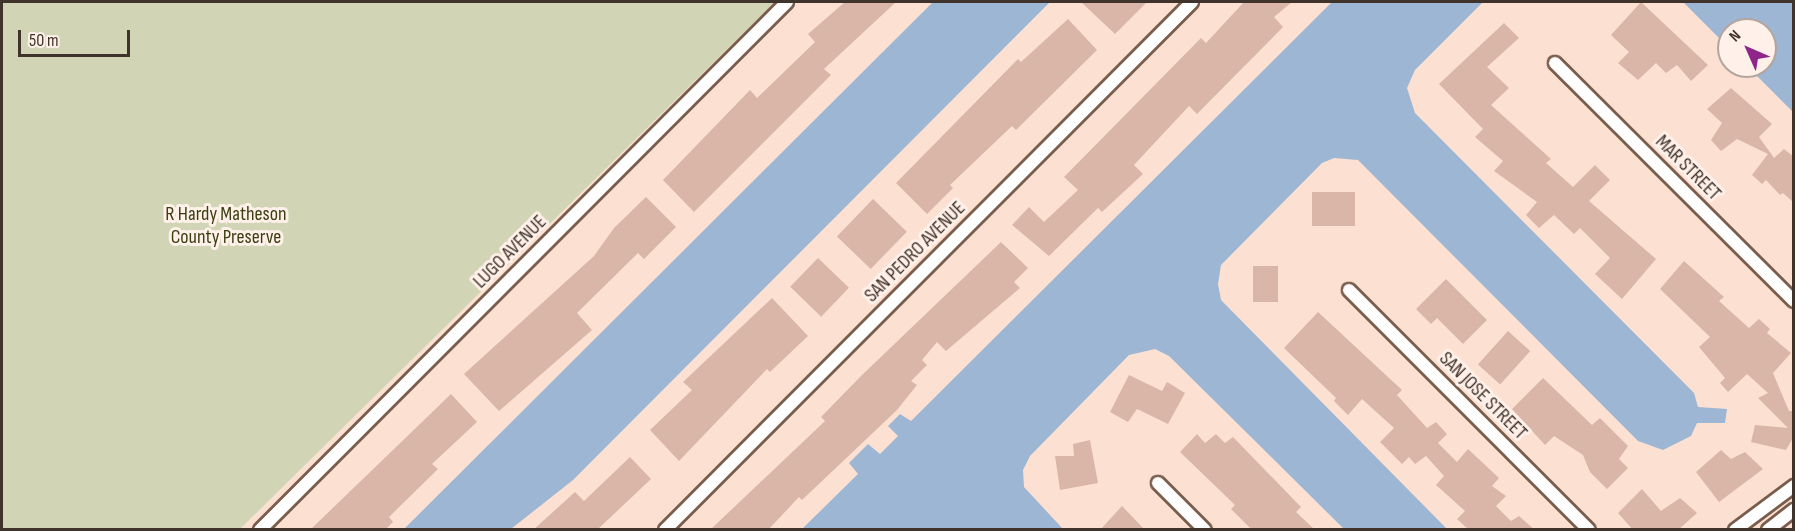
<!DOCTYPE html>
<html>
<head>
<meta charset="utf-8">
<style>
	body { margin:0 }
	#map { position:relative; width:1795px; height:531px; overflow:hidden; background:#fce1d2; font-family:"Sofia Sans Condensed",sans-serif }
	div>[style] { position:absolute }
	.green>* { inset:0; background:#d1d5b6 }
	.water>* { inset:0; background:#9cb6d3 }
	.building>* { inset:0; background:#d9b6a8; transform-origin:0 0 }
	.roads { filter:drop-shadow(2px 0 #7a5d4c) drop-shadow(-2px 0 #7a5d4c) drop-shadow(0 2px #7a5d4c) drop-shadow(0 -2px #7a5d4c) }
	.street>* { height:12px; margin:-6px; padding:0 6px; transform-origin:6px; border-radius:6px; background:#fff }
	span { translate:-50% -50%; white-space:nowrap; text-align:center; line-height:1.15; -webkit-text-stroke:6px #fff1e9; paint-order:stroke }
	.street-label { font-size:20px; color:#40332b }
	.park-label { font-size:20px; color:#3b3e11 }
	.frame { position:absolute; inset:0; border:3px solid #40332b; pointer-events:none }
	.north { position:absolute; left:1717px; top:18px; width:60px; height:60px; box-sizing:border-box; background:#fff1e9; border:2px solid #b3a59d; border-radius:50%; rotate:315deg; font-size:16px; font-weight:700; line-height:24px; text-align:center; color:#40332b }
	.north::after { content:''; display:block; margin:auto; width:21px; height:27px; background:#8f2588; clip-path:polygon(50% 0,100% 100%,50% 72%,0 100%) }
	.scale { position:absolute; left:18px; top:30px; width:112px; height:27px; box-sizing:border-box; border:3px solid #40332b; border-top:0; padding-left:8px; font-size:18px; line-height:21px; white-space:nowrap; color:#40332b; -webkit-text-stroke:4px #fff1e9; paint-order:stroke }
</style>
</head>
<body>
<div id="map">
	<div class="green">
		<div style="clip-path:polygon(2px 2px,775px 2px,239px 530px,2px 529px)"></div>
	</div>
	<div class="water">
		<div style="clip-path:polygon(933px 2px,1050px 2px,573px 480px,511px 529px,404px 529px)"></div>
		<div style="clip-path:polygon(1332px 2px,1483px 2px,1415px 70px,1407px 88px,1415px 113px,1694px 393px,1698px 407px,1727px 409px,1725px 423px,1697px 423px,1691px 436px,1663px 450px,1638px 441px,1358px 160px,1334px 158px,1322px 163px,1221px 265px,1218px 284px,1221px 300px,1447px 529px,1344px 529px,1169px 356px,1155px 349px,1129px 355px,1030px 456px,1023px 470px,1024px 487px,1063px 529px,802px 529px,858px 474px,849px 463px,868px 444px,880px 454px,898px 436px,888px 426px,900px 414px,911px 421px)"></div>
		<div style="clip-path:polygon(1683px 2px,1793px 2px,1793px 112px,1747px 66px,1765px 66px,1765px 30px,1729px 30px,1729px 48px)"></div>
	</div>
	<div class="building">
		<div style="clip-path:polygon(845px 2px,896px 2px,824px 69px,831px 75px,694px 212px,663px 180px,750px 90px,757px 98px,815px 42px,808px 34px)"></div>
		<div style="clip-path:polygon(1081px 2px,1147px 2px,1115px 34px)"></div>
		<div style="clip-path:polygon(1244px 2px,1292px 2px,1274px 17px,1283px 27px,1197px 114px,1189px 106px,1134px 165px,1143px 174px,1102px 212px,1098px 208px,1049px 256px,1012px 225px,1029px 207px,1044px 222px,1078px 190px,1064px 177px,1201px 38px,1206px 43px)"></div>
		<div style="clip-path:polygon(1641px 2px,1708px 65px,1691px 81px,1677px 65px,1666px 73px,1656px 63px,1638px 80px,1618px 63px,1629px 52px,1611px 35px)"></div>
		<div style="clip-path:polygon(1068px 19px,1097px 50px,1016px 130px,1012px 126px,950px 185px,953px 188px,927px 214px,896px 183px,1018px 59px,1021px 62px)"></div>
		<div style="clip-path:polygon(1504px 23px,1519px 38px,1487px 67px,1509px 88px,1491px 105px,1551px 159px,1546px 163px,1573px 187px,1595px 165px,1610px 180px,1589px 201px,1656px 259px,1622px 299px,1595px 274px,1610px 258px,1580px 228px,1574px 234px,1554px 215px,1539px 228px,1526px 215px,1537px 202px,1494px 171px,1503px 161px,1475px 137px,1483px 129px,1439px 84px)"></div>
		<div style="clip-path:polygon(1731px 88px,1772px 124px,1759px 137px,1774px 158px,1784px 149px,1794px 157px,1794px 203px,1783px 193px,1780px 195px,1766px 180px,1762px 184px,1752px 175px,1768px 154px,1737px 139px,1721px 151px,1711px 140px,1722px 123px,1707px 109px)"></div>
		<div style="left:1312px;top:192px;width:43px;height:34px"></div>
		<div style="clip-path:polygon(646px 197px,676px 227px,644px 259px,638px 253px,577px 313px,592px 330px,499px 411px,464px 374px,594px 256px,614px 228px)"></div>
		<div style="left:873px;top:199px;width:47px;height:52px;rotate:44deg"></div>
		<div style="clip-path:polygon(1001px 242px,1028px 268px,1014px 282px,1020px 288px,946px 351px,937px 342px,922px 360px,927px 365px,911px 381px,917px 385px,897px 410px,802px 500px,799px 497px,768px 530px,710px 530px,825px 421px,821px 417px,861px 376px)"></div>
		<div style="left:818px;top:258px;width:43px;height:40px;rotate:44deg"></div>
		<div style="clip-path:polygon(1684px 261px,1724px 297px,1719px 301px,1749px 328px,1759px 319px,1770px 329px,1767px 333px,1791px 353px,1773px 373px,1789px 411px,1794px 411px,1794px 436px,1786px 450px,1751px 442px,1755px 425px,1788px 428px,1758px 398px,1768px 393px,1747px 374px,1728px 392px,1720px 383px,1725px 378px,1699px 347px,1710px 337px,1660px 289px)"></div>
		<div style="left:1253px;top:266px;width:25px;height:36px"></div>
		<div style="clip-path:polygon(1446px 279px,1487px 320px,1463px 344px,1437px 318px,1431px 324px,1416px 309px)"></div>
		<div style="clip-path:polygon(772px 298px,808px 336px,770px 372px,767px 369px,679px 461px,650px 430px,692px 390px,683px 382px)"></div>
		<div style="clip-path:polygon(1318px 312px,1402px 390px,1397px 395px,1427px 428px,1436px 422px,1447px 434px,1438px 443px,1457px 462px,1468px 449px,1499px 478px,1492px 486px,1506px 496px,1496px 506px,1511px 521px,1519px 516px,1535px 530px,1469px 530px,1457px 519px,1465px 511px,1436px 485px,1444px 476px,1426px 456px,1415px 464px,1409px 457px,1402px 464px,1380px 442px,1394px 428px,1362px 399px,1348px 415px,1334px 401px,1336px 398px,1284px 348px)"></div>
		<div style="left:1508px;top:331px;width:30px;height:45px;rotate:42deg"></div>
		<div style="clip-path:polygon(1129px 375px,1162px 391px,1167px 382px,1185px 393px,1168px 424px,1137px 409px,1128px 422px,1110px 412px)"></div>
		<div style="clip-path:polygon(1543px 378px,1592px 425px,1600px 418px,1628px 446px,1619px 459px,1628px 468px,1607px 489px,1590px 472px,1583px 455px,1554px 436px,1545px 445px,1512px 409px)"></div>
		<div style="clip-path:polygon(451px 394px,477px 422px,432px 464px,438px 469px,389px 517px,393px 522px,385px 530px,310px 530px)"></div>
		<div style="clip-path:polygon(1197px 434px,1205px 443px,1216px 434px,1225px 443px,1233px 437px,1301px 507px,1296px 512px,1315px 530px,1252px 530px,1231px 509px,1235px 505px,1180px 452px)"></div>
		<div style="clip-path:polygon(1090px 440px,1098px 483px,1060px 490px,1055px 456px,1074px 456px,1073px 444px)"></div>
		<div style="clip-path:polygon(1721px 450px,1731px 459px,1745px 452px,1763px 469px,1719px 502px,1696px 472px)"></div>
		<div style="clip-path:polygon(630px 457px,651px 479px,597px 530px,533px 530px,575px 492px,584px 501px)"></div>
		<div style="clip-path:polygon(1642px 489px,1661px 511px,1680px 498px,1697px 513px,1678px 530px,1633px 530px,1618px 513px)"></div>
		<div style="clip-path:polygon(1122px 506px,1145px 530px,1100px 530px)"></div>
	</div>
	<div class="roads">
		<div class="street">
			<div style="left:1555px;top:63px;width:337px;rotate:44.9deg"></div>
			<div style="left:1349px;top:290px;width:339px;rotate:45deg"></div>
			<div style="left:1158px;top:483px;width:66px;rotate:45deg"></div>
			<div style="left:260px;top:530px;width:746px;rotate:-45.05deg"></div>
			<div style="left:665px;top:530px;width:746px;rotate:-45.05deg"></div>
			<div style="left:1735px;top:530px;width:74px;rotate:-36.7deg"></div>
			<div style="left:1768px;top:530px;width:33px;rotate:-38deg"></div>
		</div>
	</div>
	<div class="street-label">
		<span style="left:1688px;top:168px;rotate:45deg">MAR STREET</span>
		<span style="left:510px;top:252px;rotate:-45deg">LUGO AVENUE</span>
		<span style="left:915px;top:252px;rotate:-45deg">SAN PEDRO AVENUE</span>
		<span style="left:1483px;top:396px;rotate:45deg">SAN JOSE STREET</span>
	</div>
	<div class="park-label">
		<span style="left:226px;top:226px">R Hardy Matheson<br>County Preserve</span>
	</div>
	<div class="frame"></div>
	<div class="north">N</div>
	<div class="scale">50 m</div>
</div>
</body>
</html>
